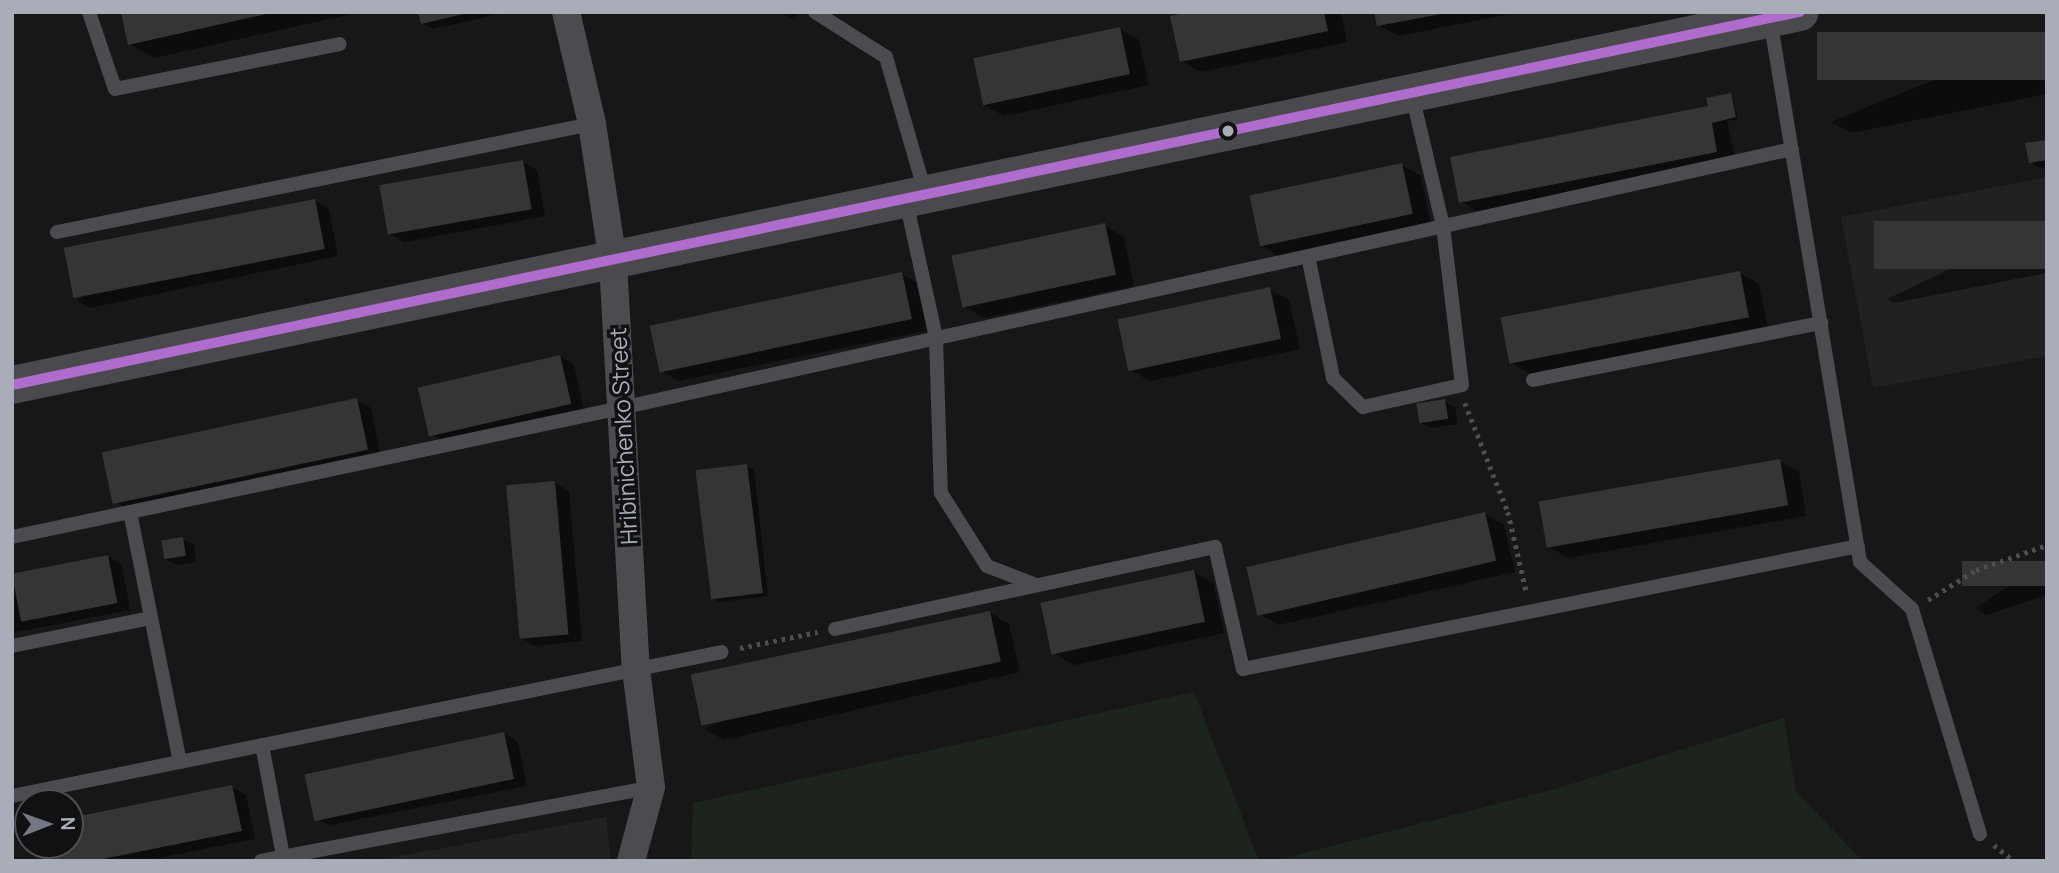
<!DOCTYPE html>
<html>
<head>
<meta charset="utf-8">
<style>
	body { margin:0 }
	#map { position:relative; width:2059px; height:873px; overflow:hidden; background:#171717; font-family:Manrope,sans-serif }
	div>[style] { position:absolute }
	.built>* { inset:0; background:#212123 }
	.green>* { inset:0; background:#1d241e }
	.shadow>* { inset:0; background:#0007 }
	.building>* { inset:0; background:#353536; transform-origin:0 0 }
	.path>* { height:4.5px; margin-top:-2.25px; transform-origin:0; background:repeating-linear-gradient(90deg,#4d4e52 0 3.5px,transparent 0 8.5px) }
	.service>* { height:14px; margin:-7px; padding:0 7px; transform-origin:7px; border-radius:7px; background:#4b4c50 }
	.minor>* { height:28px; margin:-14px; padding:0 14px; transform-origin:14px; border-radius:14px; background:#4b4c50 }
	.secondary>* { height:38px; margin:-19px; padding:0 19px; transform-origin:19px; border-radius:19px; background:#4a4a4e }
	.bus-1>* { height:10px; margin:-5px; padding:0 5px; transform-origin:5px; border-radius:5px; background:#b06ccc }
	.dots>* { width:19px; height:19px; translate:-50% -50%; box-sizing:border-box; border:4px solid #111113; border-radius:50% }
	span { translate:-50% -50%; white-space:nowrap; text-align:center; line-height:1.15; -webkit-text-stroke:7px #111113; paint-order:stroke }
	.street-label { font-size:23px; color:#a8adb8 }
	.frame { position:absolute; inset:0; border:14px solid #a8adb8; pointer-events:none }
	.north { position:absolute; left:14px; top:789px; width:70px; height:70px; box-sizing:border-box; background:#111113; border:2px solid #4d4f55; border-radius:50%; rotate:89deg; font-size:19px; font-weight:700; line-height:28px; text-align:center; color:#a8adb8 }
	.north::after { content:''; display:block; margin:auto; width:24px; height:32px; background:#757880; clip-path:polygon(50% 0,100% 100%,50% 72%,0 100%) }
</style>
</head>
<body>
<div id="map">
	<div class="built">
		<div style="clip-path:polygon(2047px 177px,2047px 356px,1873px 388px,1841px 217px)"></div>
		<div style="clip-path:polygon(606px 817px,611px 861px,374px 861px)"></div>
	</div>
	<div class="green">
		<div style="clip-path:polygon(1194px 692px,1259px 861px,691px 861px,693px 803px)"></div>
		<div style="clip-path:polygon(1784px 718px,1796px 792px,1863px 861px,1277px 860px,1548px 791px)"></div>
	</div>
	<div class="shadow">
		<div style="clip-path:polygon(123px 12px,361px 12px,154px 58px,130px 44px)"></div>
		<div style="clip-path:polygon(420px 12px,508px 12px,433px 29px,422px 23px)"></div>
		<div style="clip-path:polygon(780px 12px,799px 12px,794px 20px)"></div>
		<div style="clip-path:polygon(1198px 12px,1341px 12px,1347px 42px,1201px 72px,1181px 61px)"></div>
		<div style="clip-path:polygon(1376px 12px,1520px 12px,1398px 36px,1378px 25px)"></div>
		<div style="clip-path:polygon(1120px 29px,1139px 40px,1149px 85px,1004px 116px,984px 105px)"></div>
		<div style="clip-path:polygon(2047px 34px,2047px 94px,1851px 133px,1831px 122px)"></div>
		<div style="clip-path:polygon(1731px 94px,1738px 119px,1727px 121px,1736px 162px,1480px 213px,1460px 201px,1711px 109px)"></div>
		<div style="clip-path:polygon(2047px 142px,2047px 167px,2041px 168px,2030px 162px)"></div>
		<div style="clip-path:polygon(523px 162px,537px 170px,545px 216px,404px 242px,390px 234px)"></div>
		<div style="clip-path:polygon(1401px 165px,1421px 176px,1431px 225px,1281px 257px,1262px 246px)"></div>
		<div style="clip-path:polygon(315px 201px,329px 209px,338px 256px,90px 308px,76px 300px)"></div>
		<div style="clip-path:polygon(2047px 223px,2047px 273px,1894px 303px,1887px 299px)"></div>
		<div style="clip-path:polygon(1104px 225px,1124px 237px,1134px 286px,984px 318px,965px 307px)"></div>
		<div style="clip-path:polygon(1740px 273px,1759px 284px,1768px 328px,1530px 374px,1511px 362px)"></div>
		<div style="clip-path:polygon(902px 274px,921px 285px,930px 330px,679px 381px,659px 370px)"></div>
		<div style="clip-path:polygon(1269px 289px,1289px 300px,1300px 349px,1150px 381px,1130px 370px)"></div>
		<div style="clip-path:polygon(560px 356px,574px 365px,584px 411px,444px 441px,430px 433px)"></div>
		<div style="clip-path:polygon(357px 400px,371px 408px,381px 458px,127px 509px,113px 500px)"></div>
		<div style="clip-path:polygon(1444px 401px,1455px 407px,1458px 424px,1431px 428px,1420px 422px)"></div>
		<div style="clip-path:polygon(1779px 461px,1799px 472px,1806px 516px,1568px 558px,1548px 547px)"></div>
		<div style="clip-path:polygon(747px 466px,754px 470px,768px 596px,719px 602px,712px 598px)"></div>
		<div style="clip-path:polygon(555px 483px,569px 491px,582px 641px,534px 646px,520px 637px)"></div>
		<div style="clip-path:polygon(1485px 514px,1504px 525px,1515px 572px,1278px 625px,1258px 613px)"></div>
		<div style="clip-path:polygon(183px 539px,194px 545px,196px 562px,176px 565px,165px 559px)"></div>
		<div style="clip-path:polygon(108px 556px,122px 565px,130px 610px,12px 633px,12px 575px)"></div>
		<div style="clip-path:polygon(2047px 562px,2047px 595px,1986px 615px,1975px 608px)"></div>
		<div style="clip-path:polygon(1194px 572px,1213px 583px,1224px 633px,1074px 665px,1054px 653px)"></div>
		<div style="clip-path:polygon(989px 612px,1009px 624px,1020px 672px,724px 740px,704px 729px)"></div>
		<div style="clip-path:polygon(504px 733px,518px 742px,527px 786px,329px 825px,315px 817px)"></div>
		<div style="clip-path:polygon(232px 787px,246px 795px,255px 839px,144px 861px,45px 861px,42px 845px,70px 845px,70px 819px)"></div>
	</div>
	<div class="building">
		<div style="clip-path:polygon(121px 12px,271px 12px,271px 13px,128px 45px)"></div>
		<div style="clip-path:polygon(418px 12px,468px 12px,468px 13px,421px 24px)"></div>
		<div style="clip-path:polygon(1189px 12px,1324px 12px,1328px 31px,1180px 62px,1170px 16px)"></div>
		<div style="clip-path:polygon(1374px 12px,1441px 12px,1441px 14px,1377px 26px)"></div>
		<div style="left:1120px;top:27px;width:48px;height:150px;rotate:78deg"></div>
		<div style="left:2047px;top:32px;width:48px;height:230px;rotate:90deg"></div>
		<div style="clip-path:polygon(1731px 93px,1736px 117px,1712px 123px,1717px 152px,1459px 203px,1450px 157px,1708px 106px,1706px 98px)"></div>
		<div style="clip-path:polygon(2047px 140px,2047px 160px,2029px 163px,2025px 143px)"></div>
		<div style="left:523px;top:160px;width:50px;height:146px;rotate:80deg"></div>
		<div style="left:1402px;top:163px;width:52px;height:156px;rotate:78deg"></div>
		<div style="left:315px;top:199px;width:51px;height:256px;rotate:79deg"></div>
		<div style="left:2047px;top:221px;width:48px;height:173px;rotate:90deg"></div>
		<div style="left:1105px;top:223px;width:53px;height:157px;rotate:78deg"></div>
		<div style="left:1740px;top:271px;width:47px;height:244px;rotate:79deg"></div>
		<div style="left:902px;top:272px;width:48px;height:258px;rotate:78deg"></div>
		<div style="left:1270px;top:287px;width:53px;height:156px;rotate:78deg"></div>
		<div style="left:560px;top:355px;width:50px;height:146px;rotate:77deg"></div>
		<div style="left:357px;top:398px;width:53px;height:261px;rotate:78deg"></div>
		<div style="left:1445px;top:399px;width:20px;height:29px;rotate:81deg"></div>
		<div style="left:1780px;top:459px;width:47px;height:245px;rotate:80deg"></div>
		<div style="left:747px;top:464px;width:130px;height:52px;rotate:83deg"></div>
		<div style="left:555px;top:481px;width:154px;height:49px;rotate:85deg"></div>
		<div style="left:1485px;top:512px;width:50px;height:245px;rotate:77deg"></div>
		<div style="left:183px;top:537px;width:19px;height:22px;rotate:81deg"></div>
		<div style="left:108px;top:555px;width:49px;height:98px;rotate:79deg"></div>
		<div style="left:2047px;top:561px;width:25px;height:85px;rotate:90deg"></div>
		<div style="left:1194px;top:570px;width:53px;height:157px;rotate:78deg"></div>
		<div style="left:990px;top:611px;width:52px;height:306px;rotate:78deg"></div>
		<div style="left:504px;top:732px;width:48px;height:204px;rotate:78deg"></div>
		<div style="clip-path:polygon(232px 785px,242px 831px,93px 861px,43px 861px,40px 845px,70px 845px,70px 818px)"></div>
	</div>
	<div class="path">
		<div style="left:1465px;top:403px;width:117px;rotate:68.5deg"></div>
		<div style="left:1508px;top:512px;width:84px;rotate:77deg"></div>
		<div style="left:1928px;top:600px;width:57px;rotate:-32deg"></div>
		<div style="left:1976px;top:570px;width:75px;rotate:-19.4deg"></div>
		<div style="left:740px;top:648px;width:79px;rotate:-11.7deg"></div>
		<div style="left:1994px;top:845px;width:26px;rotate:39deg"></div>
	</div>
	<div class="service">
		<div style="left:89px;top:12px;width:81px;rotate:71.3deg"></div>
		<div style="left:115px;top:89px;width:229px;rotate:-11.3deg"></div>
		<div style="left:815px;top:12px;width:84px;rotate:32.4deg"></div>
		<div style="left:886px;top:57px;width:141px;rotate:73.9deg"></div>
		<div style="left:1770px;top:19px;width:550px;rotate:80.59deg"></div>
		<div style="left:1860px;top:562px;width:70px;rotate:42.1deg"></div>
		<div style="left:1912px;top:609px;width:235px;rotate:73.2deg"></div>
		<div style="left:906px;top:201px;width:140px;rotate:77.6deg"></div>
		<div style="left:936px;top:338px;width:155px;rotate:88.2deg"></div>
		<div style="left:941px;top:493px;width:86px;rotate:57.8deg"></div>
		<div style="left:987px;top:566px;width:50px;rotate:21deg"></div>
		<div style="left:57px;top:232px;width:546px;rotate:-11.41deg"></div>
		<div style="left:1308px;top:256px;width:125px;rotate:78.4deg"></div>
		<div style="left:1333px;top:378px;width:42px;rotate:44deg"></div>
		<div style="left:1363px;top:407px;width:101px;rotate:-12.5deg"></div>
		<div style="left:1462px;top:385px;width:160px;rotate:-96.8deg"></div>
		<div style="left:1443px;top:226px;width:135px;rotate:-103.3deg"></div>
		<div style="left:1533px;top:380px;width:294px;rotate:-11.2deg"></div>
		<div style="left:130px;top:512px;width:255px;rotate:78.7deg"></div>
		<div style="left:12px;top:537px;width:623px;rotate:-11.96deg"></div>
		<div style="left:621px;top:408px;width:1199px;rotate:-12.47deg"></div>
		<div style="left:835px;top:629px;width:389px;rotate:-12.2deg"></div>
		<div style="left:1215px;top:547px;width:125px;rotate:77.1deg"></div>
		<div style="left:1243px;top:669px;width:627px;rotate:-11.31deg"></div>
		<div style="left:12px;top:646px;width:142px;rotate:-11.4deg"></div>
		<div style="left:262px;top:745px;width:113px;rotate:79.3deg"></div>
		<div style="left:12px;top:796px;width:724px;rotate:-11.47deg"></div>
		<div style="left:261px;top:861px;width:397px;rotate:-10.7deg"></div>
	</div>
	<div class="minor">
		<div style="left:566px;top:12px;width:115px;rotate:76.9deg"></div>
		<div style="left:592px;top:124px;width:140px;rotate:81.3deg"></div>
		<div style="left:613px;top:262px;width:408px;rotate:86.8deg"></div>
		<div style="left:636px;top:669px;width:119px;rotate:82.8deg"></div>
		<div style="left:651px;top:787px;width:77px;rotate:105.1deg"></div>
	</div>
	<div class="secondary">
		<div style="left:12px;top:385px;width:1826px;rotate:-11.78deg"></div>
	</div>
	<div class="bus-1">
		<div style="left:12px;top:385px;width:1826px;rotate:-11.79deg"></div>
	</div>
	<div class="dots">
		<div style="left:1228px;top:131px;background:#a8adb8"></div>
	</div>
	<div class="street-label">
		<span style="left:623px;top:436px;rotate:-93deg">Hribinichenko Street</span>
	</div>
	<div class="frame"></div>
	<div class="north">N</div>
</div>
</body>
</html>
